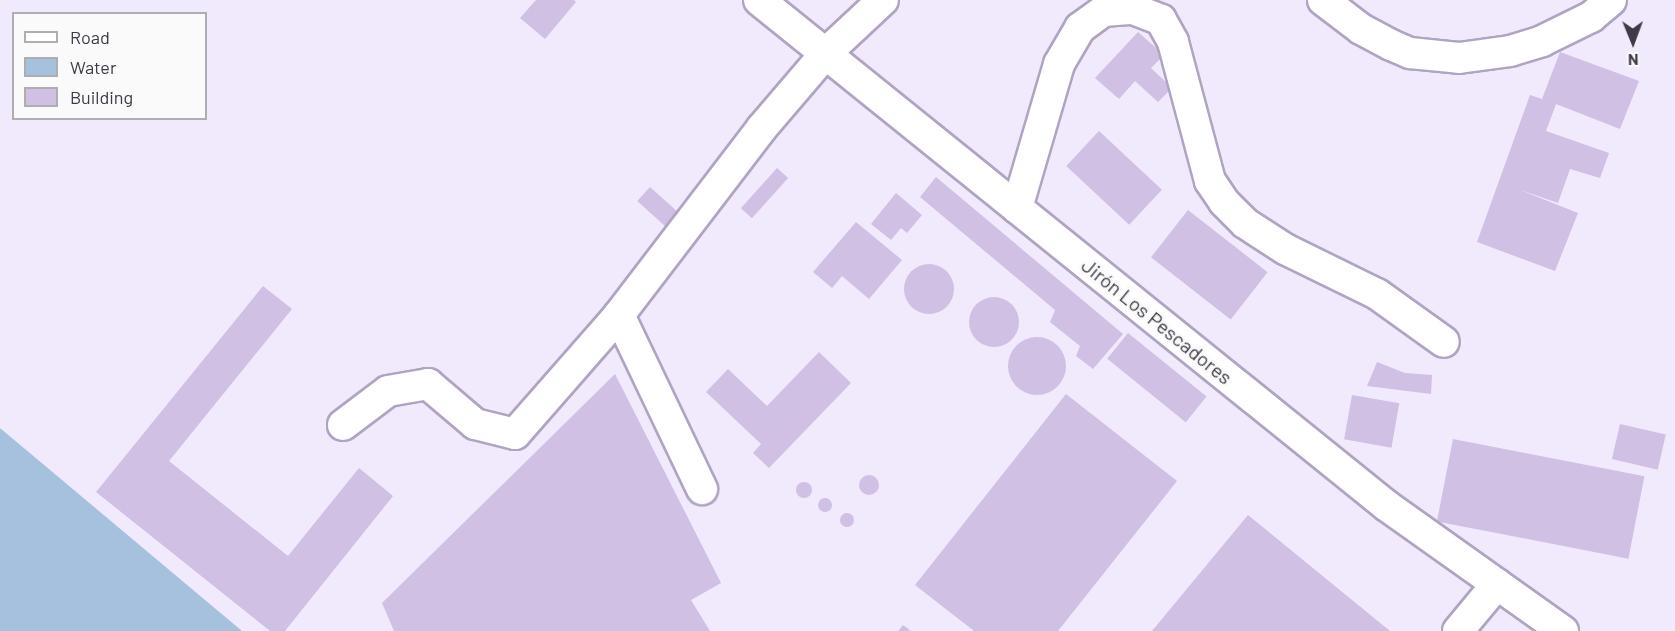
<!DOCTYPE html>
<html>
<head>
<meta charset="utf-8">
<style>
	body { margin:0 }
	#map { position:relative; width:1675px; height:631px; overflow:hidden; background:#f1e9fc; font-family:Barlow,sans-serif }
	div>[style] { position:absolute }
	.water>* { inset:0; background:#a6c1de }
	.building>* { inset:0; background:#cfc0e4; transform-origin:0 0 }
	.round { border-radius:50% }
	.roads { filter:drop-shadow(2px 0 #b0a4c1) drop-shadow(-2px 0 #b0a4c1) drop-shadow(0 2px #b0a4c1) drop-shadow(0 -2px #b0a4c1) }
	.minor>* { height:30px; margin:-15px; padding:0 15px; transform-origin:15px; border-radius:15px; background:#fff }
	span { translate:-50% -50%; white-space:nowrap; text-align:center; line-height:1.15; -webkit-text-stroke:6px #fafafa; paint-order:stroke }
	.street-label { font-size:20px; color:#3f3a46 }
	.legend { position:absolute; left:12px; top:12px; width:195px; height:108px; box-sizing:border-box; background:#fafafa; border:2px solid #afadb2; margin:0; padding:8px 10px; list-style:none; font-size:18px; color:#3f3a46 }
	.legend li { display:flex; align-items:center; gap:12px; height:30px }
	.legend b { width:30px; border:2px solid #afadb2 }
	.north { position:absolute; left:1603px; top:12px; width:60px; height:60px; -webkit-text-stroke:4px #fafafa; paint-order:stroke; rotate:179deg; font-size:16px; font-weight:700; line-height:24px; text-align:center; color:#3f3a46 }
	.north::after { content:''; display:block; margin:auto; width:21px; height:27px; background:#3f3a46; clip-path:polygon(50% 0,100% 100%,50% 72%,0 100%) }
</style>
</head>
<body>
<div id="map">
	<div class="water">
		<div style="clip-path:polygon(0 428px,242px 631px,0 631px)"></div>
	</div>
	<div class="building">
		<div style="clip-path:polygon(536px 0,574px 0,576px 2px,545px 39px,520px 18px)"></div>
		<div style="clip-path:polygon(1138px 32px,1164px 55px,1151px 68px,1172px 88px,1158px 102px,1135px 81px,1119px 99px,1095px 78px)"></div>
		<div style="clip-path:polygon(1560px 52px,1639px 81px,1620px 129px,1556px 104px,1546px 131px,1609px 153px,1600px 178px,1570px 169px,1558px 203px,1520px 190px,1578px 213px,1555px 271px,1477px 242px,1530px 95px,1542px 99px)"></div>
		<div style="left:1099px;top:131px;width:86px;height:48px;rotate:43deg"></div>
		<div style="left:777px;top:168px;width:15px;height:54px;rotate:42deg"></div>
		<div style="clip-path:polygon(936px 177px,1123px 334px,1093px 369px,1076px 356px,1080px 346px,1050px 322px,1055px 310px,920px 197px)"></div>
		<div style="left:650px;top:187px;width:42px;height:19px;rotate:42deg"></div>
		<div style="clip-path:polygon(896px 193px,922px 215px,907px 233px,901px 228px,891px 240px,871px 224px)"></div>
		<div style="left:1188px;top:210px;width:101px;height:60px;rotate:38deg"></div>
		<div style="clip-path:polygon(856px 222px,902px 260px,869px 299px,842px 276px,832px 288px,813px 272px)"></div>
		<div class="round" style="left:904px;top:264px;width:50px;height:50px"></div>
		<div style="clip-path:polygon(263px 286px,292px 309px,169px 461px,288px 556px,359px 468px,393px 496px,285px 631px,270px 631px,96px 492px)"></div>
		<div class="round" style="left:969px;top:297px;width:50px;height:50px"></div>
		<div style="left:1128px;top:333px;width:101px;height:33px;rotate:39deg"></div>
		<div class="round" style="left:1008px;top:337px;width:58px;height:58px"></div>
		<div style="clip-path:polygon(819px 352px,851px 383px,769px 468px,753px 453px,761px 444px,706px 392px,728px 369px,767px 406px)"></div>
		<div style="clip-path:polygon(1377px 362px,1405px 373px,1432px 375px,1431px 394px,1367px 386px)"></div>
		<div style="clip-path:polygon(615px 374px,721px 583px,691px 600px,710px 631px,394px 631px,382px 603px)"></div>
		<div style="clip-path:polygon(1066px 394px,1177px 481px,1058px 631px,974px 631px,915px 585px)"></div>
		<div style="left:1352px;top:395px;width:48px;height:45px;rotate:10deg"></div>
		<div style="left:1620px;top:424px;width:47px;height:36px;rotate:13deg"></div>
		<div style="left:1453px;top:439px;width:195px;height:84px;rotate:11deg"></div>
		<div class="round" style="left:859px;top:475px;width:20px;height:20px"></div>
		<div class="round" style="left:796px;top:482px;width:16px;height:16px"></div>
		<div class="round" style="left:818px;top:498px;width:14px;height:14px"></div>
		<div class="round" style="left:840px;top:513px;width:14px;height:14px"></div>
		<div style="clip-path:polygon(1248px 515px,1390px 631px,1152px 631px)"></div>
		<div style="clip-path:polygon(903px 625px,911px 631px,898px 631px)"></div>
	</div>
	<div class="roads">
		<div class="minor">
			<div style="left:759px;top:0;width:806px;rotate:38.86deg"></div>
			<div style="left:1387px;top:506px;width:216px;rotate:35.4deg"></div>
			<div style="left:1323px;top:0;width:48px;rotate:37.3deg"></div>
			<div style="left:1361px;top:29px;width:34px;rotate:28deg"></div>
			<div style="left:1391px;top:45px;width:21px;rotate:23deg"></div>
			<div style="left:1410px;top:53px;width:49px;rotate:5.8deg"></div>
			<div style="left:1459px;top:58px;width:51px;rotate:-7.8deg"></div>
			<div style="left:1510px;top:51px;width:34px;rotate:-17deg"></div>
			<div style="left:1542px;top:41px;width:55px;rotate:-26.1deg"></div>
			<div style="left:1591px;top:17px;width:26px;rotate:-40deg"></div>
			<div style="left:1017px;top:208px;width:150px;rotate:-73.7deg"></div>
			<div style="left:1059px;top:64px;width:42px;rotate:-59.7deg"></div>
			<div style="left:1080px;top:28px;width:29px;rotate:-36deg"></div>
			<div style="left:1103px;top:11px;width:30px;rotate:-4deg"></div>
			<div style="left:1133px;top:9px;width:30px;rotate:21deg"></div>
			<div style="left:1161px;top:20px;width:25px;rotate:61deg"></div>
			<div style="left:1173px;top:42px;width:144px;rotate:75.1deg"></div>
			<div style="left:1210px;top:181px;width:25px;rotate:56deg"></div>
			<div style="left:1224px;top:202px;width:30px;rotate:45deg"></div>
			<div style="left:1245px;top:223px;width:48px;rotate:33deg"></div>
			<div style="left:1285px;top:249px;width:102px;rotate:26.1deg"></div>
			<div style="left:1377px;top:294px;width:82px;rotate:35.6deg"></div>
			<div style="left:619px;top:315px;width:193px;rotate:64.5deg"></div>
			<div style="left:343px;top:425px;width:56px;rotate:-37.1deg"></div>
			<div style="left:388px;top:391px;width:41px;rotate:-9.9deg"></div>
			<div style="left:428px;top:384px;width:62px;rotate:40.4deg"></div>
			<div style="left:475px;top:424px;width:41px;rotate:14deg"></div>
			<div style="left:515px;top:434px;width:158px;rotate:-48.8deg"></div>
			<div style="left:619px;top:315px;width:234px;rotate:-52.6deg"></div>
			<div style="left:761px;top:129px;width:99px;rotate:-49.5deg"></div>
			<div style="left:825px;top:54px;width:79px;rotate:-43deg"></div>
			<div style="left:1458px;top:631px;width:61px;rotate:-50.3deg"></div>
		</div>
	</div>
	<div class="street-label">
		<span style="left:1157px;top:321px;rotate:39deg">Jirón Los Pescadores</span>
	</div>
	<ul class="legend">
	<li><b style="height:8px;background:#fff"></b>Road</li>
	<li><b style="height:16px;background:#a6c1de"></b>Water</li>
	<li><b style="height:16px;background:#cfc0e4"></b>Building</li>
	</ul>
	<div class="north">N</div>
</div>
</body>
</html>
